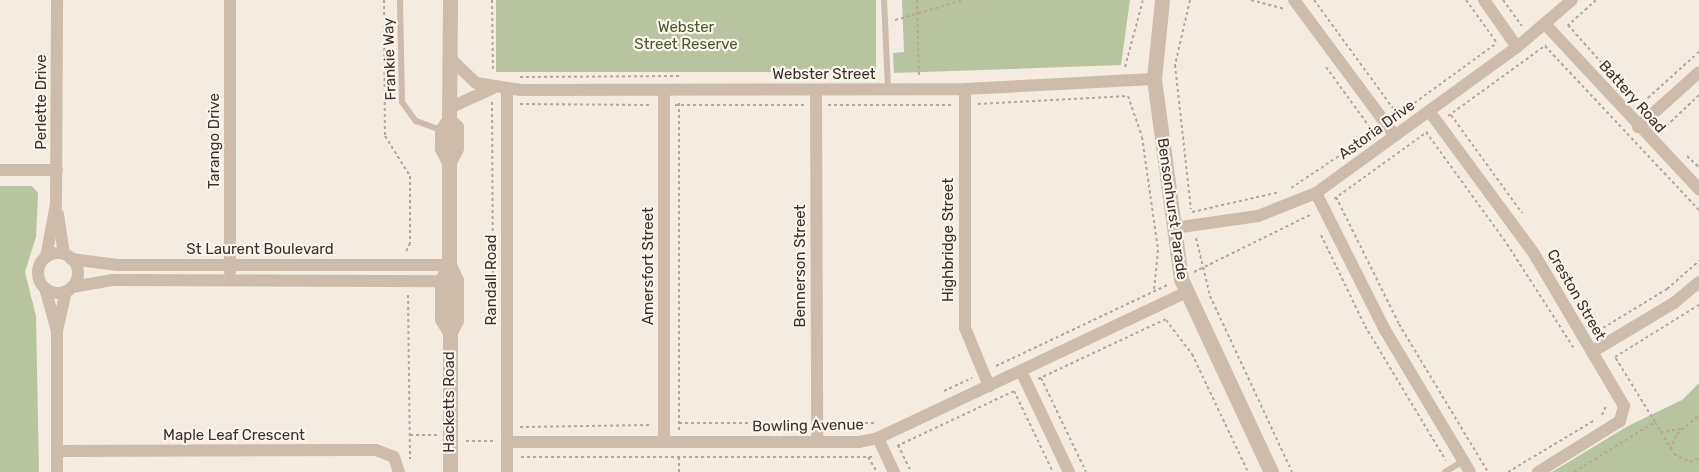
<!DOCTYPE html>
<html>
<head>
<meta charset="utf-8">
<style>
	body { margin:0 }
	#map { position:relative; width:1699px; height:472px; overflow:hidden; background:#f4ebe1; font-family:Rubik,sans-serif }
	div>[style] { position:absolute }
	.green>* { inset:0; background:#b8c4a0; transform-origin:0 0 }
	.path>* { height:2px; margin-top:-1px; transform-origin:0; background:repeating-linear-gradient(90deg,#b9a596 0 3px,transparent 0 6px) }
	.service>* { height:6px; margin:-3px; padding:0 3px; transform-origin:3px; border-radius:3px; background:#cdbbac }
	.minor>* { height:12px; margin:-6px; padding:0 6px; transform-origin:6px; border-radius:6px; background:#cdbbac }
	.minor>.ring { margin:-6px; padding:0; box-sizing:content-box; background:none; border:12px solid #cdbbac; border-radius:50% }
	.tertiary>* { height:15px; margin:-7.5px; padding:0 7.5px; transform-origin:7.5px; border-radius:7.5px; background:#cdbbac }
	span { translate:-50% -50%; white-space:nowrap; text-align:center; line-height:1.15; -webkit-text-stroke:4.5px #fbf5ee; paint-order:stroke }
	.park-label { font-size:15px; color:#4a5a2e }
	.street-label { font-size:15px; color:#3b302b }
</style>
</head>
<body>
<div id="map">
	<div class="green">
		<div style="left:496px;top:0;width:380px;height:72px"></div>
		<div style="clip-path:polygon(902px 0,1130px 0,1121px 65px,894px 73px,893px 53px,904px 52px)"></div>
		<div style="clip-path:polygon(0 186px,32px 186px,38px 193px,36px 237px,25px 272px,36px 316px,39px 472px,0 472px)"></div>
		<div style="clip-path:polygon(1699px 383px,1699px 472px,1552px 472px,1628px 426px,1682px 400px)"></div>
	</div>
	<div class="path">
		<div style="left:384px;top:0;width:136px;rotate:89.6deg"></div>
		<div style="left:385px;top:136px;width:47px;rotate:58deg"></div>
		<div style="left:410px;top:176px;width:67px;rotate:90deg"></div>
		<div style="left:410px;top:243px;width:10px;rotate:114deg"></div>
		<div style="left:492px;top:0;width:72px;rotate:89.2deg"></div>
		<div style="left:917px;top:0;width:75px;rotate:88.5deg"></div>
		<div style="left:1190px;top:0;width:67px;rotate:103deg"></div>
		<div style="left:1175px;top:65px;width:145px;rotate:83.7deg"></div>
		<div style="left:1251px;top:0;width:34px;rotate:15deg"></div>
		<div style="left:1314px;top:0;width:142px;rotate:53.9deg"></div>
		<div style="left:1466px;top:0;width:53px;rotate:54.2deg"></div>
		<div style="left:1503px;top:0;width:32px;rotate:54deg"></div>
		<div style="left:1596px;top:0;width:38px;rotate:138deg"></div>
		<div style="left:1568px;top:25px;width:60px;rotate:48.4deg"></div>
		<div style="left:895px;top:20px;width:72px;rotate:-16.2deg"></div>
		<div style="left:1545px;top:46px;width:225px;rotate:46.8deg"></div>
		<div style="left:1125px;top:67px;width:69px;rotate:-75deg"></div>
		<div style="left:1326px;top:67px;width:82px;rotate:54deg"></div>
		<div style="left:520px;top:77px;width:159px;rotate:-0.4deg"></div>
		<div style="left:1128px;top:96px;width:43px;rotate:71.1deg"></div>
		<div style="left:1142px;top:137px;width:114px;rotate:81.9deg"></div>
		<div style="left:1158px;top:250px;width:40px;rotate:95.7deg"></div>
		<div style="left:492px;top:102px;width:189px;rotate:89.7deg"></div>
		<div style="left:679px;top:103px;width:327px;rotate:90deg"></div>
		<div style="left:520px;top:104px;width:132px;rotate:0.4deg"></div>
		<div style="left:978px;top:104px;width:150px;rotate:-3.1deg"></div>
		<div style="left:675px;top:105px;width:130px"></div>
		<div style="left:828px;top:105px;width:124px"></div>
		<div style="left:1639px;top:106px;width:81px;rotate:-42deg"></div>
		<div style="left:1451px;top:115px;width:121px;rotate:54.1deg"></div>
		<div style="left:1448px;top:116px;width:121px;rotate:-35.9deg"></div>
		<div style="left:1395px;top:117px;width:126px;rotate:-36deg"></div>
		<div style="left:1662px;top:130px;width:51px;rotate:-43.4deg"></div>
		<div style="left:1426px;top:132px;width:138px;rotate:54.1deg"></div>
		<div style="left:1507px;top:244px;width:126px;rotate:57.3deg"></div>
		<div style="left:1687px;top:156px;width:16px;rotate:43deg"></div>
		<div style="left:1291px;top:188px;width:102px;rotate:-33.8deg"></div>
		<div style="left:1336px;top:197px;width:142px;rotate:63.6deg"></div>
		<div style="left:1399px;top:324px;width:173px;rotate:59deg"></div>
		<div style="left:1334px;top:199px;width:115px;rotate:-35.8deg"></div>
		<div style="left:1192px;top:212px;width:90px;rotate:-12.8deg"></div>
		<div style="left:1321px;top:235px;width:101px;rotate:64.2deg"></div>
		<div style="left:1365px;top:326px;width:157px;rotate:59deg"></div>
		<div style="left:1196px;top:238px;width:60px;rotate:76.4deg"></div>
		<div style="left:1210px;top:296px;width:194px;rotate:65deg"></div>
		<div style="left:1560px;top:270px;width:72px;rotate:58.1deg"></div>
		<div style="left:1194px;top:272px;width:131px;rotate:-26.2deg"></div>
		<div style="left:408px;top:295px;width:164px;rotate:89.3deg"></div>
		<div style="left:1166px;top:320px;width:43px;rotate:52.6deg"></div>
		<div style="left:1192px;top:354px;width:131px;rotate:64.6deg"></div>
		<div style="left:1598px;top:331px;width:81px;rotate:-31.3deg"></div>
		<div style="left:1667px;top:289px;width:43px;rotate:-41.2deg"></div>
		<div style="left:996px;top:366px;width:189px;rotate:-25.3deg"></div>
		<div style="left:1041px;top:378px;width:104px;rotate:64.4deg"></div>
		<div style="left:1038px;top:379px;width:141px;rotate:-25.1deg"></div>
		<div style="left:944px;top:391px;width:31px;rotate:-25deg"></div>
		<div style="left:1014px;top:391px;width:90px;rotate:64.3deg"></div>
		<div style="left:1602px;top:415px;width:12px;rotate:-66deg"></div>
		<div style="left:1655px;top:422px;width:37px;rotate:59deg"></div>
		<div style="left:1674px;top:454px;width:18px;rotate:27deg"></div>
		<div style="left:1690px;top:462px;width:10px;rotate:-24deg"></div>
		<div style="left:679px;top:423px;width:126px"></div>
		<div style="left:829px;top:423px;width:48px"></div>
		<div style="left:520px;top:427px;width:132px;rotate:-0.9deg"></div>
		<div style="left:1660px;top:432px;width:21px;rotate:-8deg"></div>
		<div style="left:410px;top:435px;width:27px"></div>
		<div style="left:466px;top:441px;width:27px"></div>
		<div style="left:898px;top:445px;width:30px;rotate:64deg"></div>
		<div style="left:897px;top:446px;width:132px;rotate:-25.2deg"></div>
		<div style="left:1670px;top:449px;width:17px;rotate:-65deg"></div>
		<div style="left:1677px;top:434px;width:29px;rotate:-41deg"></div>
		<div style="left:521px;top:457px;width:351px"></div>
		<div style="left:868px;top:457px;width:17px;rotate:59deg"></div>
		<div style="left:679px;top:472px;width:18px;rotate:-90deg"></div>
		<div style="left:1508px;top:472px;width:101px;rotate:-30.9deg"></div>
		<div style="left:1574px;top:472px;width:95px;rotate:-31.7deg"></div>
		<div style="left:1655px;top:422px;width:76px;rotate:-121.6deg"></div>
		<div style="left:1615px;top:357px;width:99px;rotate:-31.8deg"></div>
	</div>
	<div class="service">
		<div style="left:400px;top:0;width:102px;rotate:88.9deg"></div>
		<div style="left:402px;top:102px;width:24px;rotate:54deg"></div>
		<div style="left:416px;top:121px;width:27px;rotate:20deg"></div>
		<div style="left:884px;top:0;width:89px;rotate:87.4deg"></div>
		<div style="left:1445px;top:472px;width:21px;rotate:-31deg"></div>
	</div>
	<div class="minor">
		<div style="left:1294px;top:0;width:169px;rotate:53.4deg"></div>
		<div style="left:1484px;top:0;width:57px;rotate:54.9deg"></div>
		<div style="left:1545px;top:24px;width:226px;rotate:47deg"></div>
		<div style="left:450px;top:58px;width:36px;rotate:44deg"></div>
		<div style="left:476px;top:83px;width:45px;rotate:9deg"></div>
		<div style="left:520px;top:90px;width:445px;rotate:-0.1deg"></div>
		<div style="left:965px;top:89px;width:189px;rotate:-3deg"></div>
		<div style="left:507px;top:89px;width:383px;rotate:90deg"></div>
		<div style="left:965px;top:89px;width:239px;rotate:90deg"></div>
		<div style="left:965px;top:328px;width:63px;rotate:67.5deg"></div>
		<div style="left:664px;top:90px;width:352px;rotate:90deg"></div>
		<div style="left:816px;top:90px;width:352px;rotate:89.8deg"></div>
		<div style="left:449px;top:108px;width:48px;rotate:-24.4deg"></div>
		<div style="left:1429px;top:111px;width:175px;rotate:53.6deg"></div>
		<div style="left:1533px;top:252px;width:179px;rotate:59.4deg"></div>
		<div style="left:1624px;top:406px;width:16px;rotate:105deg"></div>
		<div style="left:1620px;top:421px;width:97px;rotate:148.1deg"></div>
		<div style="left:1638px;top:127px;width:82px;rotate:-42deg"></div>
		<div style="left:0;top:170px;width:57px"></div>
		<div style="left:1316px;top:193px;width:153px;rotate:63.3deg"></div>
		<div style="left:1385px;top:330px;width:165px;rotate:59.1deg"></div>
		<div style="left:58px;top:214px;width:40px;rotate:81.5deg"></div>
		<div style="left:1174px;top:228px;width:85px;rotate:-8.1deg"></div>
		<div style="left:1258px;top:216px;width:62px;rotate:-21.6deg"></div>
		<div style="left:1316px;top:193px;width:248px;rotate:-36deg"></div>
		<div style="left:1517px;top:47px;width:72px;rotate:-40.5deg"></div>
		<div class="ring" style="left:38px;top:253px;width:28px;height:28px"></div>
		<div style="left:46px;top:257px;width:54px;rotate:-79.3deg"></div>
		<div style="left:56px;top:204px;width:204px;rotate:-89.7deg"></div>
		<div style="left:71px;top:259px;width:47px;rotate:7.3deg"></div>
		<div style="left:118px;top:265px;width:331px"></div>
		<div style="left:230px;top:272px;width:272px;rotate:-90deg"></div>
		<div style="left:72px;top:287px;width:42px;rotate:-9.7deg"></div>
		<div style="left:113px;top:280px;width:329px;rotate:0.2deg"></div>
		<div style="left:45px;top:288px;width:45px;rotate:74.4deg"></div>
		<div style="left:1592px;top:352px;width:96px;rotate:-30.9deg"></div>
		<div style="left:1674px;top:303px;width:33px;rotate:-40deg"></div>
		<div style="left:1021px;top:371px;width:112px;rotate:64.6deg"></div>
		<div style="left:878px;top:438px;width:38px;rotate:65deg"></div>
		<div style="left:507px;top:442px;width:352px"></div>
		<div style="left:859px;top:442px;width:19px;rotate:-12deg"></div>
		<div style="left:878px;top:438px;width:340px;rotate:-25.3deg"></div>
		<div style="left:57px;top:451px;width:319px;rotate:-0.2deg"></div>
		<div style="left:376px;top:450px;width:19px;rotate:21deg"></div>
		<div style="left:394px;top:457px;width:16px;rotate:72deg"></div>
		<div style="left:57px;top:472px;width:141px;rotate:-90deg"></div>
		<div style="left:57px;top:331px;width:41px;rotate:-77.3deg"></div>
	</div>
	<div class="tertiary">
		<div style="left:1162px;top:0;width:79px;rotate:95.8deg"></div>
		<div style="left:1154px;top:79px;width:202px;rotate:82.3deg"></div>
		<div style="left:1181px;top:279px;width:213px;rotate:65deg"></div>
		<div style="left:449px;top:120px;width:10px;rotate:45deg"></div>
		<div style="left:456px;top:127px;width:21px;rotate:90deg"></div>
		<div style="left:456px;top:148px;width:16px;rotate:117deg"></div>
		<div style="left:449px;top:162px;width:103px;rotate:90deg"></div>
		<div style="left:449px;top:265px;width:17px;rotate:114deg"></div>
		<div style="left:442px;top:281px;width:38px;rotate:90deg"></div>
		<div style="left:442px;top:319px;width:15px;rotate:58deg"></div>
		<div style="left:449px;top:162px;width:16px;rotate:-117deg"></div>
		<div style="left:442px;top:148px;width:18px;rotate:-90deg"></div>
		<div style="left:442px;top:130px;width:12px;rotate:-55deg"></div>
		<div style="left:449px;top:120px;width:120px;rotate:-89.5deg"></div>
		<div style="left:449px;top:265px;width:17px;rotate:65deg"></div>
		<div style="left:456px;top:280px;width:40px;rotate:90deg"></div>
		<div style="left:456px;top:320px;width:13px;rotate:117deg"></div>
		<div style="left:450px;top:332px;width:140px;rotate:90deg"></div>
	</div>
	<div class="park-label">
		<span style="left:686px;top:36px">Webster<br>Street Reserve</span>
	</div>
	<div class="street-label">
		<span style="left:390px;top:59px;rotate:-92deg">Frankie Way</span>
		<span style="left:824px;top:75px">Webster Street</span>
		<span style="left:1632px;top:97px;rotate:48deg">Battery Road</span>
		<span style="left:42px;top:102px;rotate:-90deg">Perlette Drive</span>
		<span style="left:1377px;top:130px;rotate:-36deg">Astoria Drive</span>
		<span style="left:215px;top:141px;rotate:-90deg">Tarango Drive</span>
		<span style="left:1172px;top:209px;rotate:82deg">Bensonhurst Parade</span>
		<span style="left:949px;top:240px;rotate:-90deg">Highbridge Street</span>
		<span style="left:260px;top:250px">St Laurent Boulevard</span>
		<span style="left:649px;top:266px;rotate:-90deg">Amersfort Street</span>
		<span style="left:801px;top:266px;rotate:-90deg">Bennerson Street</span>
		<span style="left:492px;top:280px;rotate:-90deg">Randall Road</span>
		<span style="left:1576px;top:295px;rotate:60deg">Creston Street</span>
		<span style="left:450px;top:402px;rotate:-90deg">Hacketts Road</span>
		<span style="left:808px;top:426px;rotate:-1deg">Bowling Avenue</span>
		<span style="left:234px;top:436px">Maple Leaf Crescent</span>
	</div>
</div>
</body>
</html>
